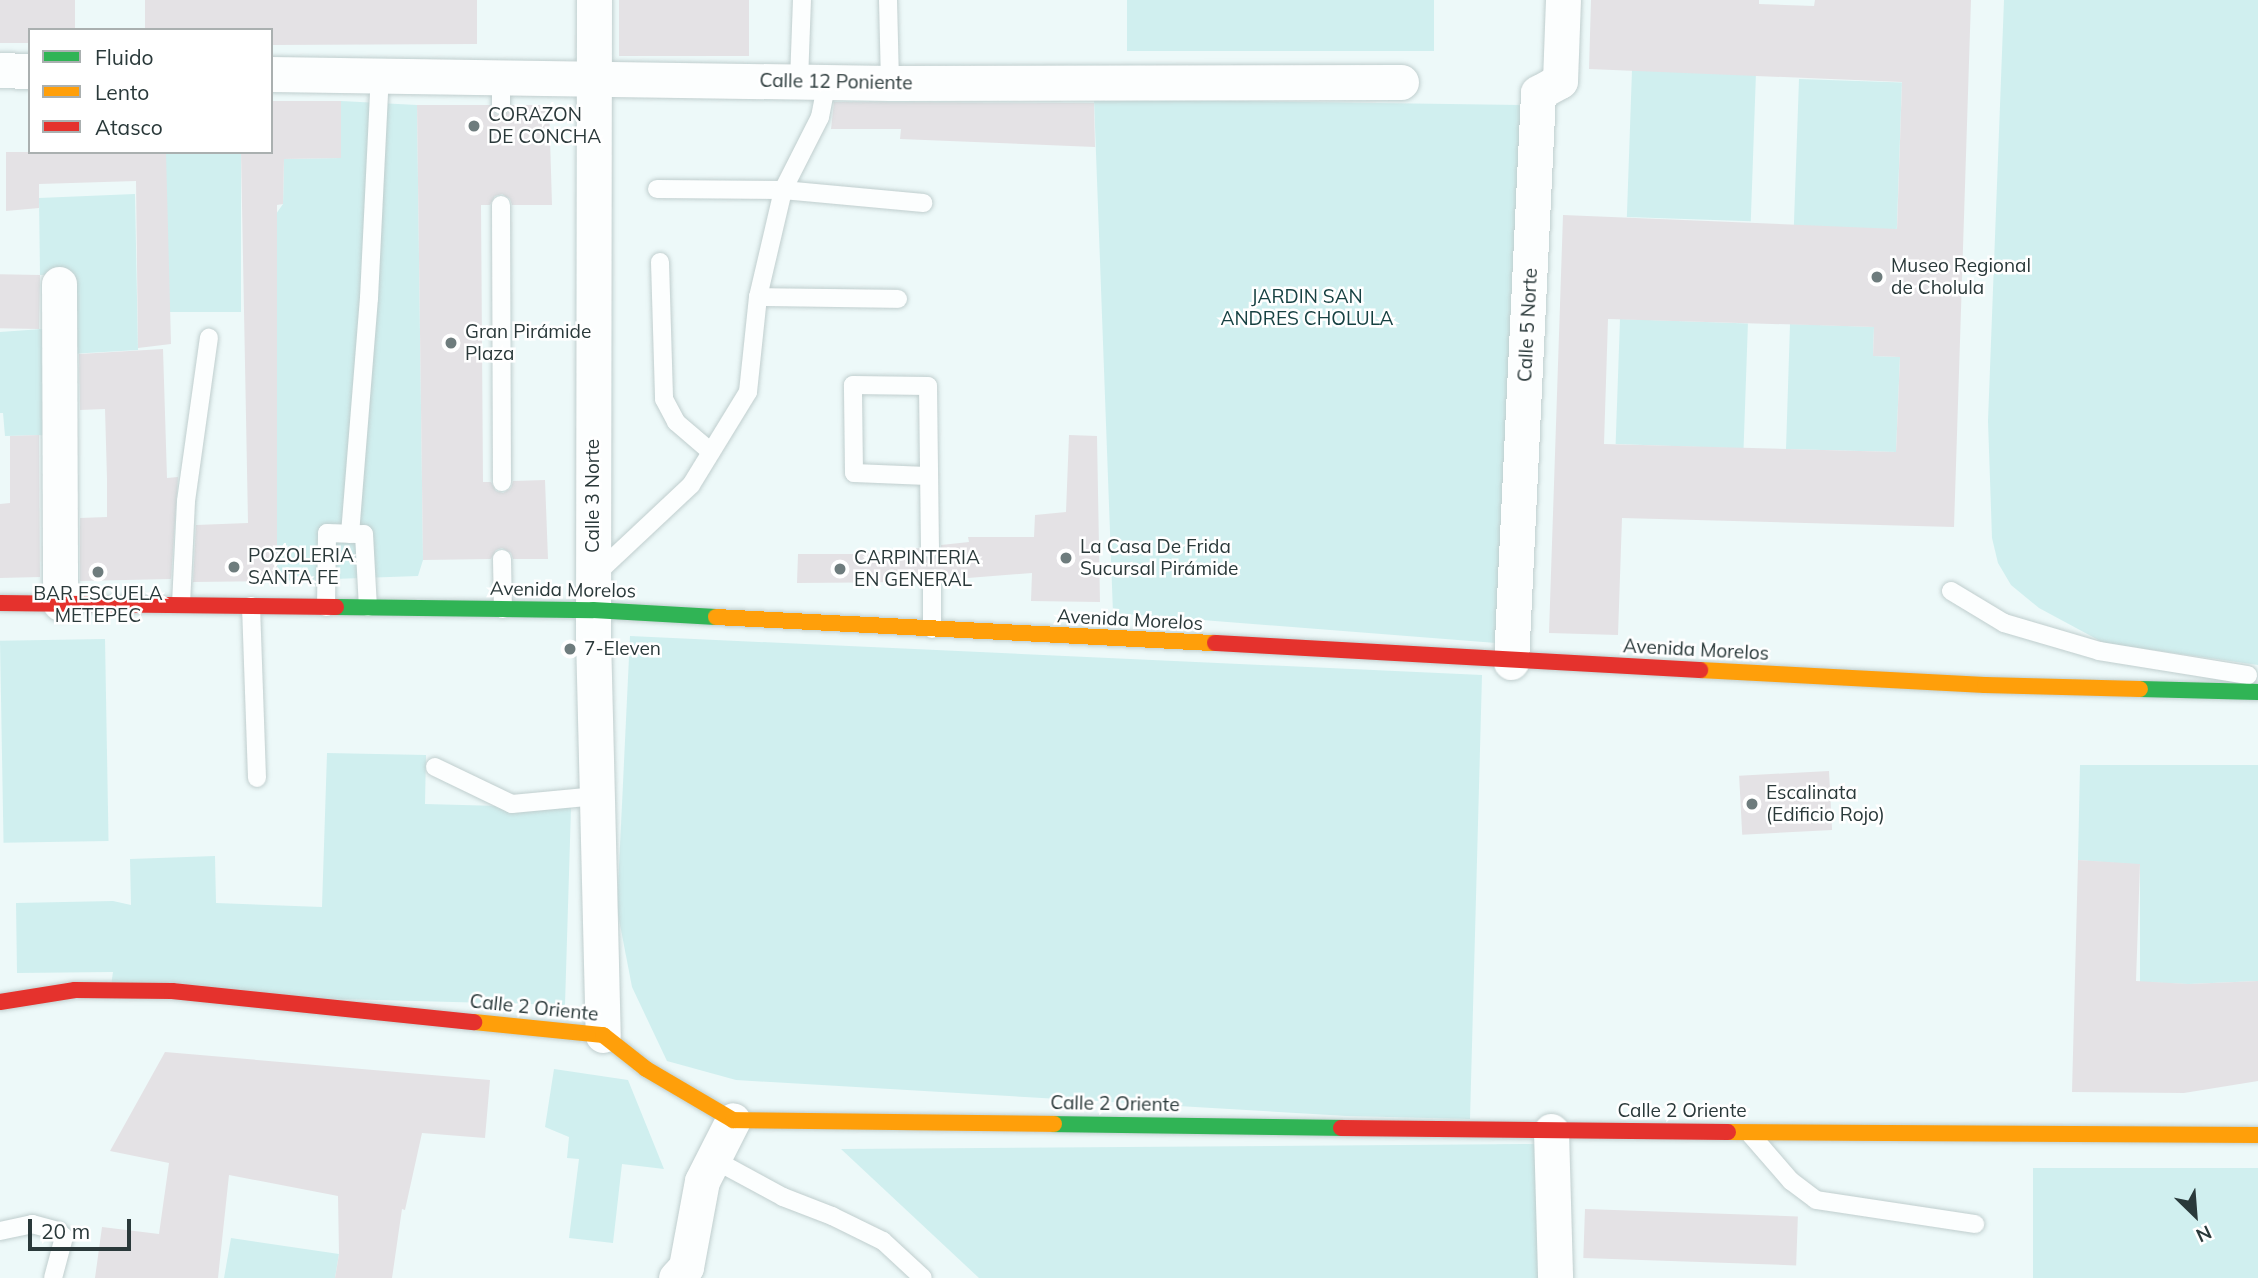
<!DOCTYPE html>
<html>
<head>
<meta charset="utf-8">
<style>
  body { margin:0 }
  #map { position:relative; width:2258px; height:1278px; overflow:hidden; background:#edf9f9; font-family:Mulish,sans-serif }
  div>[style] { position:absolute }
  .green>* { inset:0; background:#d0efef; transform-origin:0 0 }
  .building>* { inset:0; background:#e4e2e5; transform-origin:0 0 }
  .roads { filter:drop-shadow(0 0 2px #c0cece) drop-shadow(0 0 2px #c0cece) }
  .lane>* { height:18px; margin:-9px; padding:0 9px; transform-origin:9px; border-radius:9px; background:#fcfefe }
  .street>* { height:35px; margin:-17.5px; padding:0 17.5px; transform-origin:17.5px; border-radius:17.5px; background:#fcfefe }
  .fast>* { height:16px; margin:-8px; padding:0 8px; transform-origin:8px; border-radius:8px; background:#30b455 }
  .slow>* { height:16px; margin:-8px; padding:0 8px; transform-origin:8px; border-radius:8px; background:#ff9f0a }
  .jam>* { height:16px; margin:-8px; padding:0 8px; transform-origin:8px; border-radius:8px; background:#e5322d }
  .dots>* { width:19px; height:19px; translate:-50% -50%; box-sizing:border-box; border:4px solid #fff; border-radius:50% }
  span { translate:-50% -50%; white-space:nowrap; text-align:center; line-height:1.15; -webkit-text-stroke:5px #fff; paint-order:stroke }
  .street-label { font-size:19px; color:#2a393a }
  .poi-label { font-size:19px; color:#2a393a }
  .left { translate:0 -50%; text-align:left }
  .park-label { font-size:19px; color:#164142 }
  .legend { position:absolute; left:28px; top:28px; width:245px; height:126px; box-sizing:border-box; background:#fff; border:2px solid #aab0b0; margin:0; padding:9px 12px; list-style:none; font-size:21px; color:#2a393a }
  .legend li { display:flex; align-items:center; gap:14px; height:35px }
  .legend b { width:35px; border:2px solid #aab0b0 }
  .north { position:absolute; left:2160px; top:1180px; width:70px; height:70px; -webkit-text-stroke:5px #fff; paint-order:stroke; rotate:155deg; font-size:19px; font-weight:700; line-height:28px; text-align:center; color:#2a393a }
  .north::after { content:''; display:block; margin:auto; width:24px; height:32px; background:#2a393a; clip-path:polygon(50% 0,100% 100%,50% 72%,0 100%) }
  .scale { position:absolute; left:28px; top:1219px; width:103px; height:32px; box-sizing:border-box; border:4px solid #2a393a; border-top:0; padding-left:9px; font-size:21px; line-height:24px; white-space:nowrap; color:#2a393a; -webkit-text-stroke:5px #fff; paint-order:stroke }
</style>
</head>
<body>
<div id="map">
  <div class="green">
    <div style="left:1127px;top:0;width:307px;height:51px"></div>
    <div style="clip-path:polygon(2004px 0,2258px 0,2258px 665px,2104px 643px,2039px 608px,2011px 585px,1998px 563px,1992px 538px,1988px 421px)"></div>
    <div style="left:1632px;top:70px;width:124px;height:147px;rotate:2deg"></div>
    <div style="left:1799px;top:79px;width:103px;height:147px;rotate:2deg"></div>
    <div style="clip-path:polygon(1094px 99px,1521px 105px,1496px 643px,1113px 613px)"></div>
    <div style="clip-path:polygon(341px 101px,417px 105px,423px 560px,418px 576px,277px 581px,276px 214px,283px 204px,284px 159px,341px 158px)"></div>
    <div style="left:166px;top:152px;width:75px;height:160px"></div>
    <div style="clip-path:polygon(135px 194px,138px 350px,70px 354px,67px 274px,40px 275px,39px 198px)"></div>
    <div style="left:1620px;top:319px;width:128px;height:125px;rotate:2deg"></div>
    <div style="clip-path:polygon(1790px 324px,1874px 327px,1873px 356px,1900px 357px,1896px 452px,1786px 449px)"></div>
    <div style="clip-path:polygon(42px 329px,47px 435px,5px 436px,3px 413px,0 413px,0 332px)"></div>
    <div style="clip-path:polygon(630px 636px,1482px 675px,1470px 1119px,1347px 1116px,736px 1080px,667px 1061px,632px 987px,617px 909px)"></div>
    <div style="left:105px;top:639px;width:202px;height:105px;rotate:89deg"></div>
    <div style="clip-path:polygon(327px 753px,426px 755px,425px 804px,571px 808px,565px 1005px,110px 993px,113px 972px,17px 973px,16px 903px,113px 901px,131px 905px,130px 859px,215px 856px,216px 903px,322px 907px)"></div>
    <div style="clip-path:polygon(2080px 765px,2258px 765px,2258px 981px,2189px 984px,2140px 982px,2140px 865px,2078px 860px)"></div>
    <div style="clip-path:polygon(554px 1069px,628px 1080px,664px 1169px,622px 1164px,613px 1243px,569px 1238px,579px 1159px,567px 1158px,569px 1137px,545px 1127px)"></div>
    <div style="clip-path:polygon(1541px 1144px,1541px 1278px,979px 1278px,841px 1149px)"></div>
    <div style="left:2258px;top:1168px;width:110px;height:225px;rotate:90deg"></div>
    <div style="clip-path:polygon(231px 1238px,339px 1254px,335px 1278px,224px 1278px)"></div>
  </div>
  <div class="building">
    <div style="clip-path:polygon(0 0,75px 0,75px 30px,30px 30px,30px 43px,0 43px)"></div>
    <div style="clip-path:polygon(145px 0,477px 0,477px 44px,271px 45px,271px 30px,145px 30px)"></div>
    <div style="left:619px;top:0;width:130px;height:56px"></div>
    <div style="clip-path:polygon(evenodd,1591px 0,1759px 0,1759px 4px,1814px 6px,1815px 0,1971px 0,1954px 527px,1622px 518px,1618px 635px,1549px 633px,1563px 215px,1897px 229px,1902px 82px,1589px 69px,1591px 0,1608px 319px,1874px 327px,1873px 356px,1900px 357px,1896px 452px,1604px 444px,1608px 319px)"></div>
    <div style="clip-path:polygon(271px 101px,341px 101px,341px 158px,284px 159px,283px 204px,277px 205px,277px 581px,193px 582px,196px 525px,248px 523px,241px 152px,271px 152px)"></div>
    <div style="clip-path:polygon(834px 102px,1094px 103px,1095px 147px,900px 139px,901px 129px,831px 129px)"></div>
    <div style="clip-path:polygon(417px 105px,490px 105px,495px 114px,502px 116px,510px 111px,512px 105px,549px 105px,552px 205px,512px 205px,510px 199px,502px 194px,495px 196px,490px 205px,481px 205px,483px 482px,491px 482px,496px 491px,503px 493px,511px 488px,513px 481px,545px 480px,548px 559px,513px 559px,511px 553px,502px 548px,496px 550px,491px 559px,423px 560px)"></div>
    <div style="clip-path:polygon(6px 152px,166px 152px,171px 344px,138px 348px,136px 181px,39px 184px,39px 208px,6px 211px)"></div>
    <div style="left:40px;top:275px;width:54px;height:40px;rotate:91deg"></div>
    <div style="clip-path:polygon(163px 349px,167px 478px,178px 477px,171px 579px,80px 581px,80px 518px,107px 517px,107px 479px,105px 409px,80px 410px,79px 354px)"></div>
    <div style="clip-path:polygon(39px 435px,40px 577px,0 578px,0 504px,10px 503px,10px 436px)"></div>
    <div style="clip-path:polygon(1069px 435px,1097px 436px,1100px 602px,1031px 601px,1032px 573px,943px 580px,938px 572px,931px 570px,923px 575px,921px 582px,797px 583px,798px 554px,857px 554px,919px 548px,924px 558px,931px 559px,940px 554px,941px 545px,969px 542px,968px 537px,1034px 537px,1035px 515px,1066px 512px)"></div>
    <div style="left:1829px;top:771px;width:59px;height:90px;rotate:87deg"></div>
    <div style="clip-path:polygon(2078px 860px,2140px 864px,2136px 981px,2189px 984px,2258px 981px,2258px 1081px,2184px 1093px,2072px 1092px)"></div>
    <div style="clip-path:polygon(165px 1052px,490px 1080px,485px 1138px,422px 1133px,405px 1210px,402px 1209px,392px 1278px,335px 1278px,339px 1254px,338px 1196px,229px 1175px,218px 1278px,95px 1278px,102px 1227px,159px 1234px,169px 1163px,110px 1151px)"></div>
    <div style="left:1585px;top:1209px;width:213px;height:49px;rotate:2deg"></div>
  </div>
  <div class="roads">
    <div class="lane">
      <div style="left:888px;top:0;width:83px;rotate:88.6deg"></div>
      <div style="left:501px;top:78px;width:27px;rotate:90deg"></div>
      <div style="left:799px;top:81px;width:81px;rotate:-87.9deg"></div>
      <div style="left:657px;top:189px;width:126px;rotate:0.5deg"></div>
      <div style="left:783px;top:190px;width:141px;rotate:5.3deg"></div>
      <div style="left:501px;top:205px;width:277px;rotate:89.8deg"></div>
      <div style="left:660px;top:262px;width:137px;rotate:88.3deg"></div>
      <div style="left:664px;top:399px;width:26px;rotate:62deg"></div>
      <div style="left:676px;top:422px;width:46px;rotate:40.6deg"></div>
      <div style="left:758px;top:297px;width:140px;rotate:0.8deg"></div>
      <div style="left:927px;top:476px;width:73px;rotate:-177.6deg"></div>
      <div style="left:854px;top:473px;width:88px;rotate:-90.7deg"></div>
      <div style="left:853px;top:385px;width:75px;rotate:0.8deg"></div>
      <div style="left:928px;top:386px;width:162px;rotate:89.3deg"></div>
      <div style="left:350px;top:534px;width:237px;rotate:-85.4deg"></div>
      <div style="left:369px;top:298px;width:222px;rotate:-87.2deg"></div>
      <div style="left:502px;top:559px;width:50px;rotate:88.9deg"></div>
      <div style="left:593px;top:577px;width:134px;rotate:-43.2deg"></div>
      <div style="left:691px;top:485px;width:109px;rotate:-58.5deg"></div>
      <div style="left:748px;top:392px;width:96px;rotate:-84deg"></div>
      <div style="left:758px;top:297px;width:110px;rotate:-76.8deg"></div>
      <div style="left:783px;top:190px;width:82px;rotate:-63.1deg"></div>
      <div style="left:820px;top:117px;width:38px;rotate:-79deg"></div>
      <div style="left:932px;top:581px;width:48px;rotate:90deg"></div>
      <div style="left:1951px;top:591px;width:62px;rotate:31.1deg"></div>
      <div style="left:2004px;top:623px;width:99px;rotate:16.4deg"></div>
      <div style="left:2099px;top:651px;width:151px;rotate:9.2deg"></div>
      <div style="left:181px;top:604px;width:103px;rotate:-87.2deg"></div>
      <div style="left:186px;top:501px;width:165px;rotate:-82deg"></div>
      <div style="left:251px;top:606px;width:172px;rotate:88deg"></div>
      <div style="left:326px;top:607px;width:74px;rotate:-89.2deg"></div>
      <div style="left:327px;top:533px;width:37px;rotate:2deg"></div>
      <div style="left:364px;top:534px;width:73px;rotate:86.9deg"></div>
      <div style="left:435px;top:767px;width:85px;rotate:25.7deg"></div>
      <div style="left:512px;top:804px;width:85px;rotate:-5.4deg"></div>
      <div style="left:1751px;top:1135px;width:61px;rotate:49deg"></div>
      <div style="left:1791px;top:1181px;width:31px;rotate:37deg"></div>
      <div style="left:1816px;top:1200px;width:161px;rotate:8.6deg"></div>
      <div style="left:713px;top:1159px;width:80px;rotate:28.5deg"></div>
      <div style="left:783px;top:1197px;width:53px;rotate:21.2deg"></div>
      <div style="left:832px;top:1216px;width:57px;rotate:26.1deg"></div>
      <div style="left:883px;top:1241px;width:54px;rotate:42.8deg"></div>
      <div style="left:0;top:1231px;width:33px;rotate:-12deg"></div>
      <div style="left:32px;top:1224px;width:27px;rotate:15deg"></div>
      <div style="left:58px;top:1231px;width:8px;rotate:45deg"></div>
      <div style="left:64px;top:1237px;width:42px;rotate:105deg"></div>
    </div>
    <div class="street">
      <div style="left:594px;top:0;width:636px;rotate:90.09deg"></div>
      <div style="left:593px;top:636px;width:399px;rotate:88.6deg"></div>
      <div style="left:0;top:70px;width:30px;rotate:2deg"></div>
      <div style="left:271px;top:74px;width:619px;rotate:0.83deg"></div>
      <div style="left:890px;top:83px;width:511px;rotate:-0.11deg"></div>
      <div style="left:59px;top:284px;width:319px;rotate:89.8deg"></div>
      <div style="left:1511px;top:662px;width:570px;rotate:-87.28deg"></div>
      <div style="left:1538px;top:93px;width:25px;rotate:-29deg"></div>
      <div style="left:1560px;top:81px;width:81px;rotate:-87.9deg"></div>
      <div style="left:1551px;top:1131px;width:147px;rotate:88.4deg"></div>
      <div style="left:676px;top:1278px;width:15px;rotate:-48deg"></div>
      <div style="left:686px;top:1267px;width:87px;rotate:-79.5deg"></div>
      <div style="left:702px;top:1181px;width:68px;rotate:-63.1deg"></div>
    </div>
    <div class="fast">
      <div style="left:336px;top:607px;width:257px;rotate:0.7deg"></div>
      <div style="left:593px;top:610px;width:123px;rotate:3.3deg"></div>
      <div style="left:2140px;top:689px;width:118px;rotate:1.5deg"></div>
      <div style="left:1054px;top:1124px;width:287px;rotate:0.8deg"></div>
    </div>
    <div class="slow">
      <div style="left:716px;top:617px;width:500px;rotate:3deg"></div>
      <div style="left:1700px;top:670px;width:285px;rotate:3deg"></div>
      <div style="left:1985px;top:685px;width:155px;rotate:1.5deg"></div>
      <div style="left:474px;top:1022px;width:130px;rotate:5.8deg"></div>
      <div style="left:603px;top:1035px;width:55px;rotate:38.3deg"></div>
      <div style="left:646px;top:1069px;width:101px;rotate:30.4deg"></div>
      <div style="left:733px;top:1120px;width:321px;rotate:0.7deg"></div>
      <div style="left:1728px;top:1132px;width:530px;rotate:0.32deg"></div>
    </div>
    <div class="jam">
      <div style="left:0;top:603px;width:336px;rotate:0.7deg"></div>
      <div style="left:1215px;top:643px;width:486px;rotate:3.2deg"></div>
      <div style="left:0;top:1002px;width:76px;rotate:-9.1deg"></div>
      <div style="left:75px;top:990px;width:97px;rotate:0.6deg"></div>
      <div style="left:172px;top:991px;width:304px;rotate:5.9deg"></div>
      <div style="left:1341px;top:1128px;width:387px;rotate:0.6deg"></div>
    </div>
  </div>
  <div class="dots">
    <div style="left:474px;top:126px;background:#6e7c7d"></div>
    <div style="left:1877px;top:277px;background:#6e7c7d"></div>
    <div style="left:451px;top:343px;background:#6e7c7d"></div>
    <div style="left:1066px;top:558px;background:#6e7c7d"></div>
    <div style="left:234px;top:567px;background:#6e7c7d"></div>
    <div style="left:840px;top:569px;background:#6e7c7d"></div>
    <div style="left:98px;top:572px;background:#6e7c7d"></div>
    <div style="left:570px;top:649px;background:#6e7c7d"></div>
    <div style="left:1752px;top:804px;background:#6e7c7d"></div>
  </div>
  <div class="street-label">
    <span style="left:836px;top:82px;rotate:1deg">Calle 12 Poniente</span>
    <span style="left:1528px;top:325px;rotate:-87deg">Calle 5 Norte</span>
    <span style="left:593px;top:496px;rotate:-90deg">Calle 3 Norte</span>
    <span style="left:563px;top:590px;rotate:1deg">Avenida Morelos</span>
    <span style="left:1130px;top:620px;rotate:3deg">Avenida Morelos</span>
    <span style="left:1696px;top:650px;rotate:3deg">Avenida Morelos</span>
    <span style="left:534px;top:1008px;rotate:6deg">Calle 2 Oriente</span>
    <span style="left:1115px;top:1104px;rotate:1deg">Calle 2 Oriente</span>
    <span style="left:1682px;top:1111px">Calle 2 Oriente</span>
  </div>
  <div class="poi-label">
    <span class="left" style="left:488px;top:126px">CORAZON<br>DE CONCHA</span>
    <span class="left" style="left:1891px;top:277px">Museo Regional<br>de Cholula</span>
    <span class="left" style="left:465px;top:343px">Gran Pirámide<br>Plaza</span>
    <span class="left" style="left:1080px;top:558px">La Casa De Frida<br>Sucursal Pirámide</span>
    <span class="left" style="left:248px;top:567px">POZOLERIA<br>SANTA FE</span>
    <span class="left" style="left:854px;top:569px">CARPINTERIA<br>EN GENERAL</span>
    <span style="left:98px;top:605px">BAR ESCUELA<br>METEPEC</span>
    <span class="left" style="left:584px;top:649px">7-Eleven</span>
    <span class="left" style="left:1766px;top:804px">Escalinata<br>(Edificio Rojo)</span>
  </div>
  <div class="park-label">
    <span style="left:1307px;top:308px">JARDIN SAN<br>ANDRES CHOLULA</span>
  </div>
  <ul class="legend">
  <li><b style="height:9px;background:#30b455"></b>Fluido</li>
  <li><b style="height:9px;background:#ff9f0a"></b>Lento</li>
  <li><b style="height:9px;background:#e5322d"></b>Atasco</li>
  </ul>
  <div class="north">N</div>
  <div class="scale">20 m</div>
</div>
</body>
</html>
